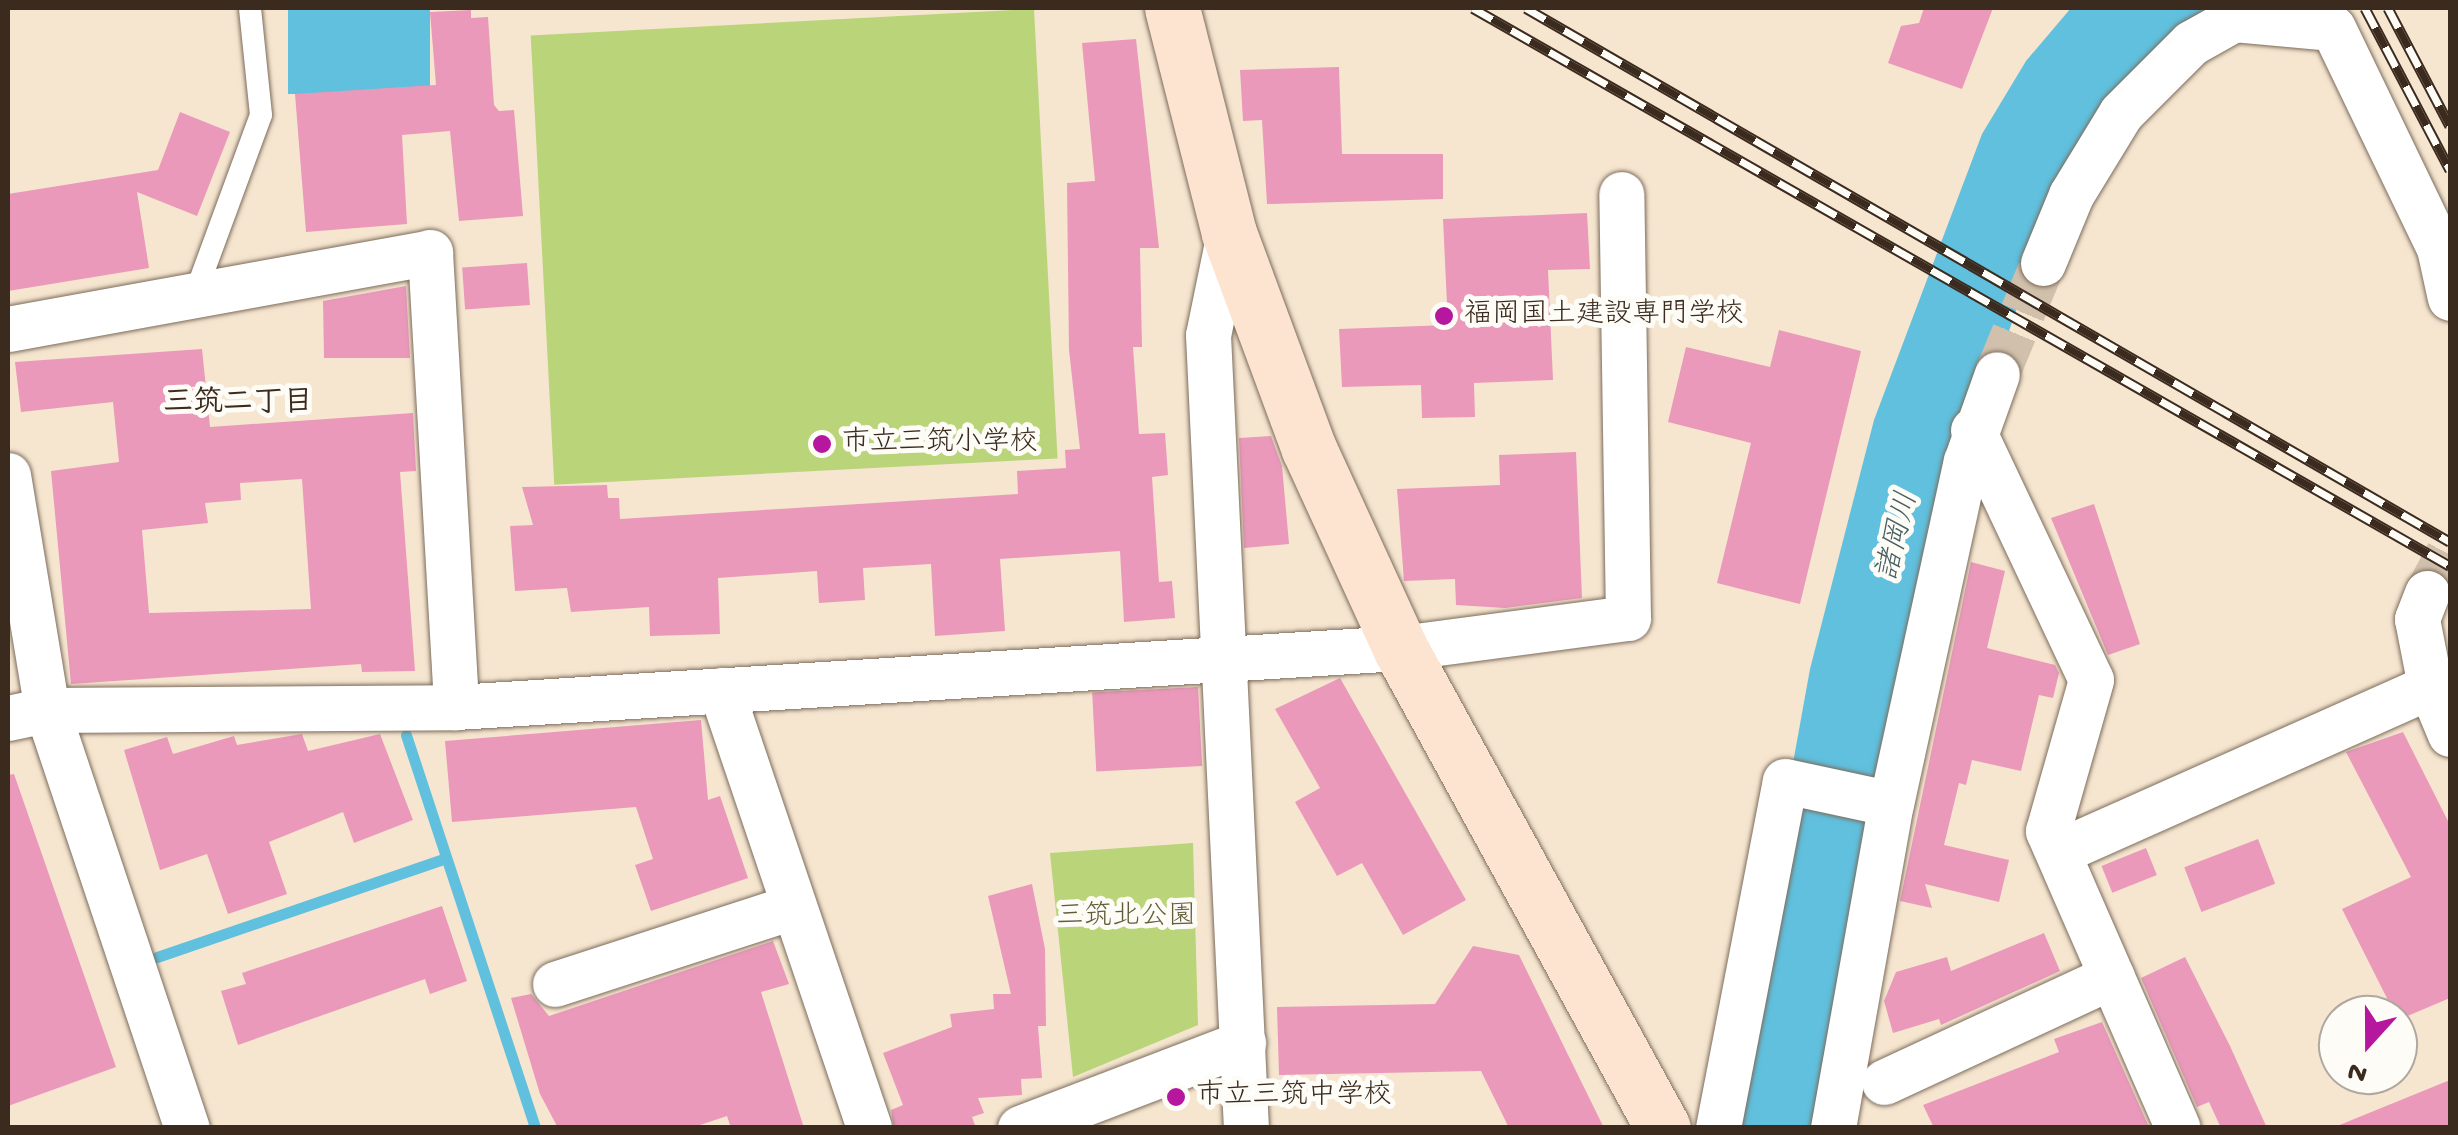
<!DOCTYPE html>
<html>
<head>
<meta charset="utf-8">
<style>
  body { margin:0 }
  #map { position:relative; width:2458px; height:1135px; overflow:hidden; background:#f6e6d0; font-family:"Gochi Hand","Klee One",sans-serif }
  div>[style] { position:absolute }
  .green>* { inset:0; background:#bad479; transform-origin:0 0 }
  .water>* { inset:0; background:#60c0de; transform-origin:0 0 }
  .stream>* { height:11px; margin:-5.5px; padding:0 5.5px; transform-origin:5.5px; border-radius:5.5px; background:#60c0de }
  .building>* { inset:0; background:#ea99ba; transform-origin:0 0 }
  .street-tunnel>* { height:45px; margin-top:-22.5px; transform-origin:0; background:repeating-linear-gradient(90deg,#d1c0ac 0 45px,transparent 0 67px) }
  .roads { filter:drop-shadow(0 0 2px #7c6c5c) drop-shadow(0 0 2px #7c6c5c) }
  .lane>* { height:22px; margin:-11px; padding:0 11px; transform-origin:11px; border-radius:11px; background:#fff }
  .street>* { height:45px; margin:-22.5px; padding:0 22.5px; transform-origin:22.5px; border-radius:22.5px; background:#fff }
  .secondary>* { height:55px; margin:-27.5px; padding:0 27.5px; transform-origin:27.5px; border-radius:27.5px; background:#fde4d1 }
  .rail>* { height:11px; margin-top:-5.5px; transform-origin:0; background:repeating-linear-gradient(90deg,#fdfcf7 0 22px,#3b2a1e 0 44px); box-sizing:border-box; border-block:2px solid #3b2a1e }
  .dots>* { width:28px; height:28px; translate:-50% -50%; box-sizing:border-box; border:5px solid #fdfcf7; border-radius:50% }
  span { translate:-50% -50%; white-space:nowrap; text-align:center; line-height:1.15; -webkit-text-stroke:10px #fdfcf7; paint-order:stroke }
  .poi-label { font-size:28px; color:#3b2a1e }
  .left { translate:0 -50%; text-align:left }
  .park-label { font-size:28px; color:#615d39 }
  .neighbourhood-label { font-size:30px; color:#3b2a1e; font-weight:700 }
  .water-label { font-size:30px; color:#485e61; font-style:italic }
  .frame { position:absolute; inset:0; border:10px solid #3b2a1e; pointer-events:none }
  .north { position:absolute; left:2318px; top:995px; width:100px; height:100px; box-sizing:border-box; background:#fdfcf7; border:2px solid #afa8a0; border-radius:50%; rotate:201deg; font-size:28px; font-weight:700; line-height:40px; text-align:center; color:#3b2a1e }
  .north::after { content:''; display:block; margin:auto; width:35px; height:45px; background:#b5179e; clip-path:polygon(50% 0,100% 100%,50% 72%,0 100%) }
</style>
</head>
<body>
<div id="map">
  <div class="green">
    <div style="left:1034px;top:9px;width:450px;height:504px;rotate:87deg"></div>
    <div style="clip-path:polygon(1193px 843px,1198px 1025px,1073px 1077px,1050px 853px)"></div>
  </div>
  <div class="water">
    <div style="left:288px;top:8px;width:142px;height:86px"></div>
    <div style="clip-path:polygon(2071px 8px,2223px 8px,2064px 172px,1952px 496px,1824px 1127px,1727px 1128px,1810px 669px,1874px 420px,1982px 134px,2026px 61px)"></div>
  </div>
  <div class="stream">
    <div style="left:406px;top:735px;width:414px;rotate:71.8deg"></div>
    <div style="left:157px;top:957px;width:305px;rotate:-18.9deg"></div>
  </div>
  <div class="building">
    <div style="clip-path:polygon(1924px 8px,1993px 8px,1962px 89px,1888px 63px,1901px 26px,1919px 23px)"></div>
    <div style="clip-path:polygon(471px 10px,471px 18px,488px 17px,494px 105px,499px 111px,514px 110px,523px 216px,459px 221px,450px 131px,402px 135px,407px 224px,306px 232px,295px 94px,436px 85px,430px 12px)"></div>
    <div style="clip-path:polygon(1136px 39px,1159px 248px,1140px 248px,1142px 347px,1133px 347px,1139px 434px,1165px 433px,1168px 475px,1152px 477px,1159px 582px,1172px 581px,1175px 618px,1124px 622px,1120px 551px,1000px 559px,1005px 631px,935px 636px,931px 564px,863px 568px,865px 600px,819px 603px,817px 571px,718px 578px,720px 634px,650px 636px,649px 607px,571px 612px,567px 588px,515px 591px,510px 526px,533px 525px,522px 487px,607px 485px,608px 498px,619px 498px,620px 519px,1018px 494px,1017px 471px,1066px 468px,1065px 450px,1080px 449px,1069px 350px,1067px 183px,1095px 181px,1082px 43px)"></div>
    <div style="clip-path:polygon(1339px 67px,1342px 154px,1443px 154px,1443px 199px,1267px 204px,1262px 120px,1243px 121px,1240px 70px)"></div>
    <div style="clip-path:polygon(180px 112px,230px 132px,197px 216px,137px 192px,149px 268px,8px 291px,8px 194px,158px 170px)"></div>
    <div style="clip-path:polygon(1587px 213px,1590px 269px,1548px 270px,1553px 380px,1474px 383px,1475px 417px,1422px 418px,1421px 385px,1342px 387px,1339px 329px,1448px 325px,1443px 219px)"></div>
    <div style="left:527px;top:263px;width:42px;height:65px;rotate:86deg"></div>
    <div style="clip-path:polygon(406px 286px,410px 358px,324px 358px,323px 301px)"></div>
    <div style="clip-path:polygon(1779px 330px,1861px 351px,1800px 604px,1717px 583px,1751px 443px,1668px 422px,1686px 347px,1770px 367px)"></div>
    <div style="clip-path:polygon(evenodd,202px 349px,210px 427px,413px 413px,416px 471px,400px 472px,415px 671px,362px 672px,361px 664px,71px 684px,51px 471px,119px 462px,113px 402px,21px 412px,15px 362px,202px 349px,302px 479px,311px 609px,149px 613px,142px 530px,208px 523px,205px 503px,241px 500px,240px 483px,302px 479px)"></div>
    <div style="clip-path:polygon(1271px 436px,1282px 466px,1289px 544px,1244px 548px,1239px 438px)"></div>
    <div style="clip-path:polygon(1576px 452px,1582px 598px,1505px 608px,1456px 605px,1455px 579px,1404px 581px,1397px 489px,1500px 485px,1499px 455px)"></div>
    <div style="clip-path:polygon(2094px 504px,2140px 644px,2108px 655px,2051px 518px)"></div>
    <div style="clip-path:polygon(1971px 562px,2005px 571px,1987px 648px,2055px 665px,2059px 673px,2053px 698px,2039px 695px,2021px 771px,1972px 760px,1966px 785px,1959px 783px,1944px 845px,2009px 860px,1999px 902px,1925px 884px,1932px 908px,1900px 901px)"></div>
    <div style="clip-path:polygon(1340px 678px,1466px 900px,1403px 935px,1362px 863px,1337px 876px,1295px 802px,1320px 788px,1275px 709px)"></div>
    <div style="left:1198px;top:687px;width:79px;height:106px;rotate:87deg"></div>
    <div style="clip-path:polygon(701px 720px,708px 800px,720px 796px,748px 878px,651px 911px,635px 865px,653px 859px,636px 807px,452px 822px,445px 741px)"></div>
    <div style="clip-path:polygon(2403px 732px,2450px 825px,2450px 998px,2398px 1020px,2342px 909px,2411px 877px,2346px 752px)"></div>
    <div style="clip-path:polygon(302px 734px,308px 751px,380px 734px,413px 820px,354px 843px,343px 812px,269px 842px,287px 894px,228px 914px,207px 854px,160px 870px,124px 750px,167px 737px,173px 754px,234px 736px,237px 745px)"></div>
    <div style="clip-path:polygon(14px 774px,116px 1067px,8px 1106px,8px 775px)"></div>
    <div style="left:2258px;top:839px;width:48px;height:79px;rotate:69deg"></div>
    <div style="left:2146px;top:848px;width:29px;height:48px;rotate:68deg"></div>
    <div style="clip-path:polygon(1032px 884px,1045px 949px,1046px 1026px,1038px 1026px,1042px 1078px,1021px 1079px,1022px 1095px,978px 1098px,984px 1113px,972px 1117px,976px 1128px,894px 1128px,891px 1110px,903px 1105px,883px 1053px,952px 1027px,950px 1014px,994px 1009px,993px 994px,1011px 994px,988px 896px)"></div>
    <div style="clip-path:polygon(442px 906px,467px 981px,430px 994px,425px 979px,238px 1045px,221px 991px,246px 984px,242px 973px)"></div>
    <div style="clip-path:polygon(2044px 933px,2060px 971px,1941px 1025px,1939px 1019px,1893px 1033px,1884px 1001px,1896px 972px,1947px 957px,1951px 971px)"></div>
    <div style="clip-path:polygon(773px 941px,789px 984px,761px 992px,804px 1128px,731px 1128px,727px 1116px,691px 1128px,558px 1128px,540px 1094px,511px 998px,531px 994px,549px 1016px)"></div>
    <div style="clip-path:polygon(1473px 946px,1519px 955px,1604px 1128px,1509px 1128px,1481px 1071px,1279px 1075px,1277px 1007px,1435px 1004px)"></div>
    <div style="clip-path:polygon(2185px 957px,2230px 1046px,2267px 1128px,2221px 1128px,2209px 1102px,2197px 1107px,2141px 978px)"></div>
    <div style="clip-path:polygon(2102px 1022px,2149px 1127px,1934px 1128px,1923px 1105px,2059px 1052px,2054px 1039px)"></div>
    <div style="clip-path:polygon(2450px 1080px,2450px 1128px,2337px 1128px,2337px 1126px)"></div>
  </div>
  <div class="street-tunnel">
    <div style="left:1997px;top:374px;width:120px;rotate:-67.5deg"></div>
    <div style="left:2427px;top:593px;width:49px;rotate:-61.9deg"></div>
  </div>
  <div class="roads">
    <div class="lane">
      <div style="left:194px;top:297px;width:194px;rotate:-69.8deg"></div>
      <div style="left:261px;top:115px;width:108px;rotate:-95.9deg"></div>
    </div>
    <div class="street">
      <div style="left:1229px;top:233px;width:104px;rotate:101.6deg"></div>
      <div style="left:1208px;top:335px;width:794px;rotate:87.26deg"></div>
      <div style="left:2043px;top:263px;width:74px;rotate:-67.6deg"></div>
      <div style="left:2071px;top:195px;width:96px;rotate:-58.6deg"></div>
      <div style="left:2121px;top:113px;width:99px;rotate:-45deg"></div>
      <div style="left:2191px;top:43px;width:49px;rotate:-29.2deg"></div>
      <div style="left:2234px;top:19px;width:99px;rotate:5.2deg"></div>
      <div style="left:2333px;top:28px;width:244px;rotate:64.3deg"></div>
      <div style="left:2439px;top:248px;width:51px;rotate:77.6deg"></div>
      <div style="left:8px;top:329px;width:429px;rotate:-10.3deg"></div>
      <div style="left:430px;top:252px;width:456px;rotate:86.7deg"></div>
      <div style="left:1973px;top:430px;width:276px;rotate:64.7deg"></div>
      <div style="left:2091px;top:680px;width:157px;rotate:105.9deg"></div>
      <div style="left:2048px;top:831px;width:324px;rotate:66.4deg"></div>
      <div style="left:8px;top:475px;width:238px;rotate:80.6deg"></div>
      <div style="left:47px;top:710px;width:441px;rotate:71.5deg"></div>
      <div style="left:2427px;top:593px;width:28px;rotate:111deg"></div>
      <div style="left:2417px;top:619px;width:68px;rotate:79deg"></div>
      <div style="left:2430px;top:686px;width:52px;rotate:67.4deg"></div>
      <div style="left:721px;top:690px;width:462px;rotate:71.3deg"></div>
      <div style="left:8px;top:718px;width:40px;rotate:-12deg"></div>
      <div style="left:47px;top:710px;width:409px;rotate:-0.4deg"></div>
      <div style="left:456px;top:707px;width:946px;rotate:-3.58deg"></div>
      <div style="left:1400px;top:648px;width:230px;rotate:-7.5deg"></div>
      <div style="left:1628px;top:618px;width:424px;rotate:-90.9deg"></div>
      <div style="left:2058px;top:852px;width:407px;rotate:-24deg"></div>
      <div style="left:555px;top:984px;width:249px;rotate:-18deg"></div>
      <div style="left:1884px;top:1082px;width:251px;rotate:-24.9deg"></div>
      <div style="left:1020px;top:1128px;width:239px;rotate:-20.9deg"></div>
      <div style="left:1718px;top:1128px;width:353px;rotate:-79.1deg"></div>
      <div style="left:1785px;top:781px;width:105px;rotate:12.1deg"></div>
      <div style="left:1833px;top:1128px;width:329px;rotate:-79.9deg"></div>
      <div style="left:1891px;top:804px;width:351px;rotate:-77.7deg"></div>
      <div style="left:1966px;top:461px;width:92px;rotate:-70.4deg"></div>
    </div>
    <div class="secondary">
      <div style="left:1172px;top:8px;width:232px;rotate:75.8deg"></div>
      <div style="left:1229px;top:233px;width:230px;rotate:69.7deg"></div>
      <div style="left:1309px;top:449px;width:219px;rotate:65.4deg"></div>
      <div style="left:1400px;top:648px;width:547px;rotate:61.28deg"></div>
    </div>
  </div>
  <div class="rail">
    <div style="left:1473px;top:8px;width:1125px;rotate:29.73deg"></div>
    <div style="left:1526px;top:8px;width:1067px;rotate:30.02deg"></div>
    <div style="left:2365px;top:8px;width:183px;rotate:62.3deg"></div>
    <div style="left:2388px;top:8px;width:133px;rotate:62.3deg"></div>
  </div>
  <div class="dots">
    <div style="left:1444px;top:316px;background:#b5179e"></div>
    <div style="left:822px;top:444px;background:#b5179e"></div>
    <div style="left:1176px;top:1097px;background:#b5179e"></div>
  </div>
  <div class="poi-label">
    <span class="left" style="left:1464px;top:316px">福岡国土建設専門学校</span>
    <span class="left" style="left:842px;top:444px">市立三筑小学校</span>
    <span class="left" style="left:1196px;top:1097px">市立三筑中学校</span>
  </div>
  <div class="park-label">
    <span style="left:1126px;top:918px">三筑北公園</span>
  </div>
  <div class="neighbourhood-label">
    <span style="left:238px;top:405px">三筑二丁目</span>
  </div>
  <div class="water-label">
    <span style="left:1900px;top:537px;rotate:-76deg">諸岡川</span>
  </div>
  <div class="frame"></div>
  <div class="north">N</div>
</div>
</body>
</html>
